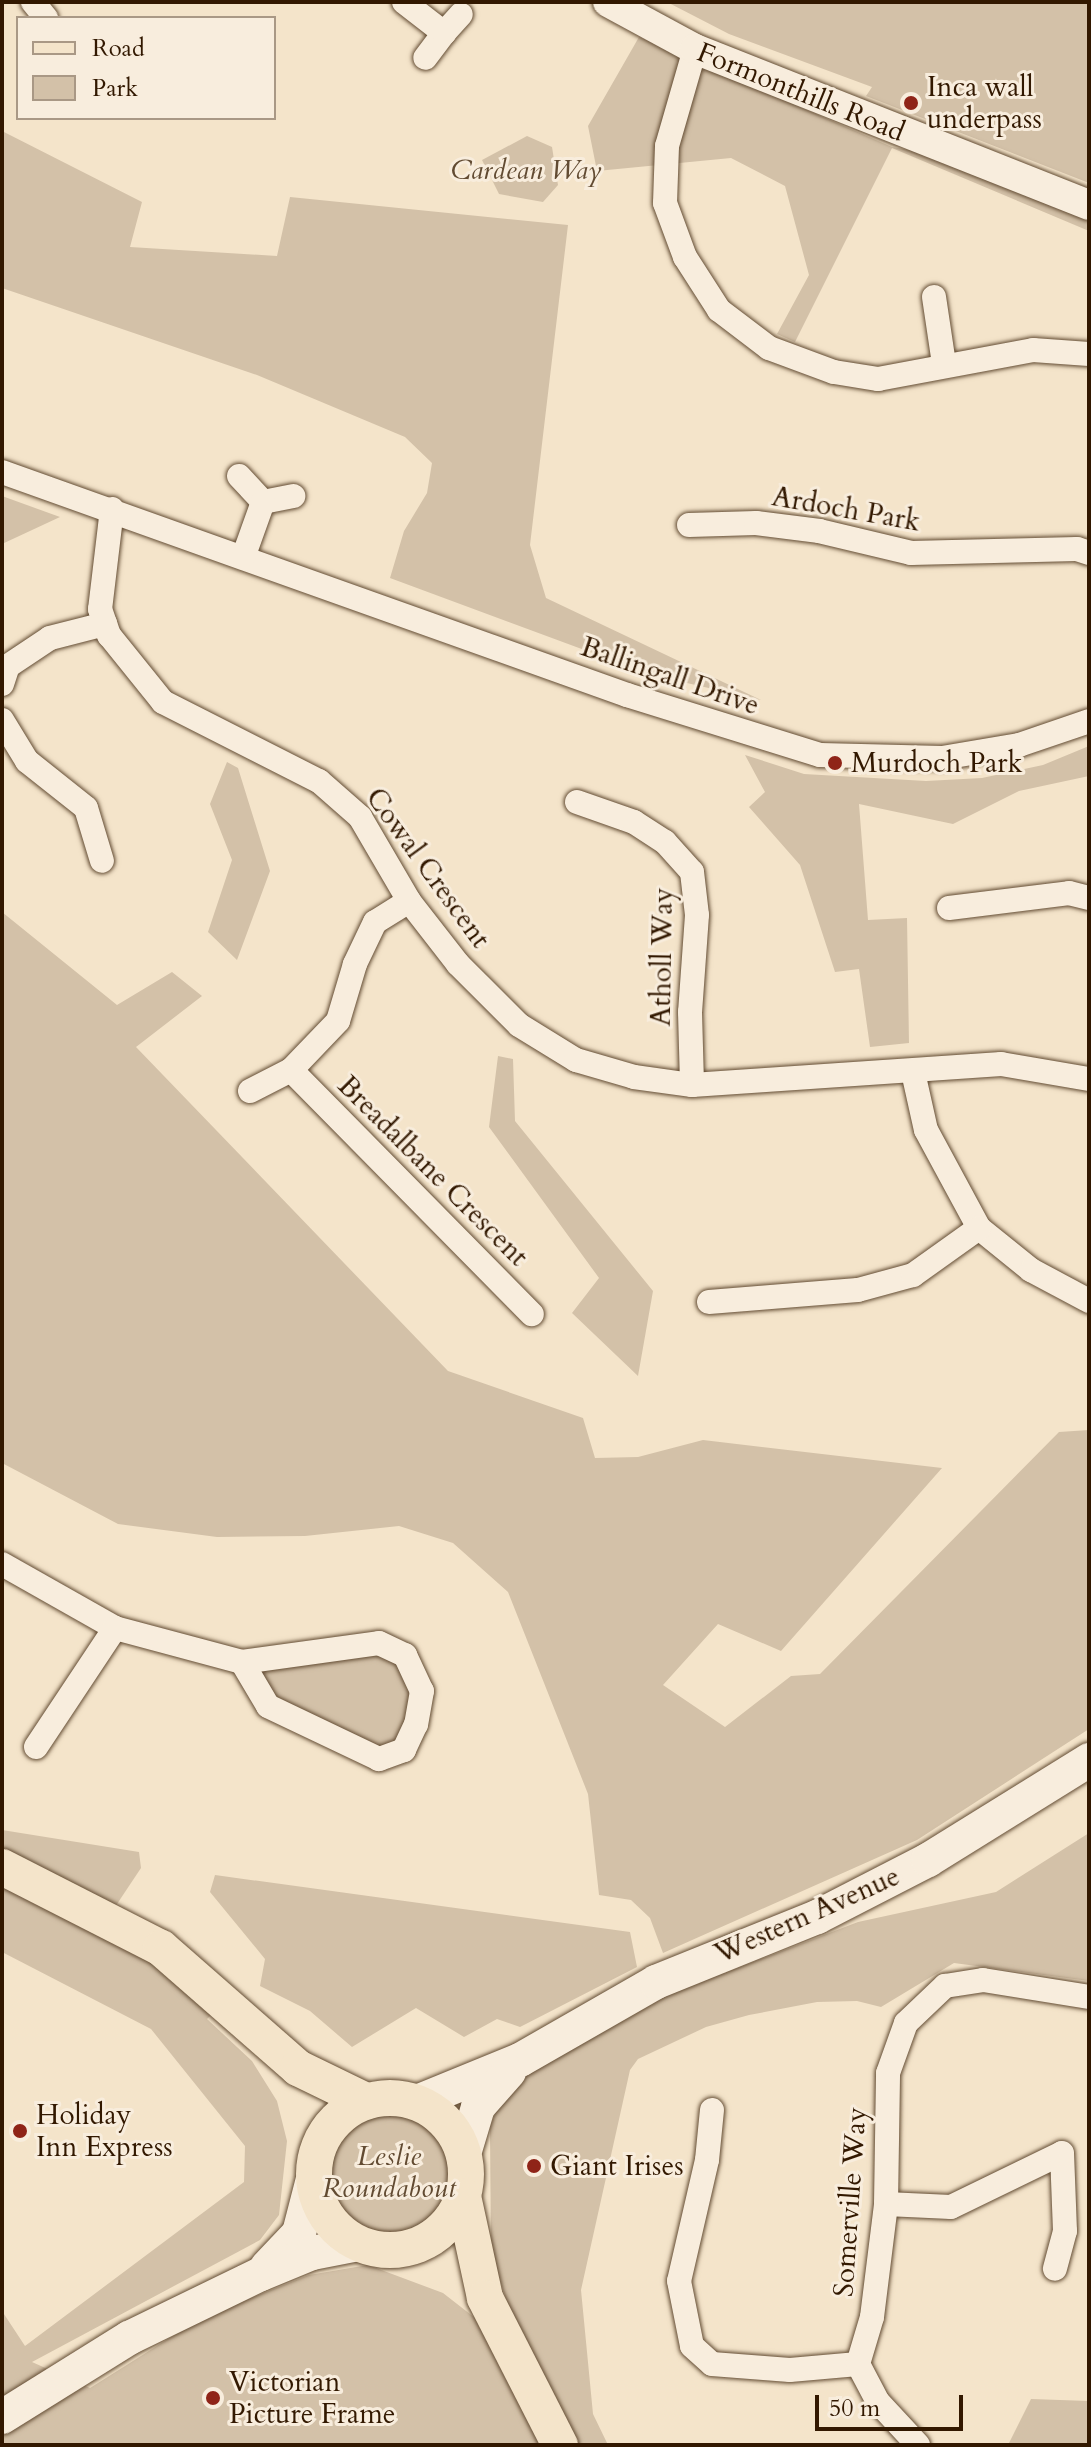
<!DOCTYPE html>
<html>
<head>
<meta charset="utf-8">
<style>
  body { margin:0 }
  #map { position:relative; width:1091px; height:2447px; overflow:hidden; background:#f4e4ca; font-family:Cardo,serif }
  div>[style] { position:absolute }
  .green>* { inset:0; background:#d3c1a8 }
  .round { border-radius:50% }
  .roads { filter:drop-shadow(0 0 2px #624b32) drop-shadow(0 0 2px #624b32) }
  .minor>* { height:24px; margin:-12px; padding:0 12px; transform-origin:12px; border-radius:12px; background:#f8eddd }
  .tertiary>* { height:30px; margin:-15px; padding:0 15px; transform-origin:15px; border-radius:15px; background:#f8eddd }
  .secondary>* { height:34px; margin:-17px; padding:0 17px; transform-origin:17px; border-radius:17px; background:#f8eddd }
  .primary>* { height:36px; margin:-18px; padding:0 18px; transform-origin:18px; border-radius:18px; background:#f4e4ca }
  .primary>.ring { margin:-18px; padding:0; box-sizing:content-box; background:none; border:36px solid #f4e4ca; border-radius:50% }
  .dots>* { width:22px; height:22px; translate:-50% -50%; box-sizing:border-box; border:4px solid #f8eddd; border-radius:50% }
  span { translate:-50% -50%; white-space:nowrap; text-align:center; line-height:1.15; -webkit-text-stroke:6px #f8eddd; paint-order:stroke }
  .poi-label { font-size:28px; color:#321800 }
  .left { translate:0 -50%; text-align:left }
  .street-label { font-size:28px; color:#321800 }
  .park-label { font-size:28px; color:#624b32; font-style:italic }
  .frame { position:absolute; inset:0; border:4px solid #321800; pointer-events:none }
  .legend { position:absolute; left:16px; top:16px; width:260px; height:104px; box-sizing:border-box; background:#f8eddd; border:2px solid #a99885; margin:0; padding:10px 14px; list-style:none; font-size:24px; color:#321800 }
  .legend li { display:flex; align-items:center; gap:16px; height:40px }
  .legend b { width:40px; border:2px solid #a99885 }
  .scale { position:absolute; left:815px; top:2395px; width:148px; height:36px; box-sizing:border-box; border:4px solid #321800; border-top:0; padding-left:10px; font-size:24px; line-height:28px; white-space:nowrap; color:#321800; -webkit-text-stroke:6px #f8eddd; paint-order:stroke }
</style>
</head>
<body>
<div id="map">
  <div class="green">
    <div style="clip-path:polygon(667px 2px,1089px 2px,1089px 183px,866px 96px,872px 87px,729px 34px)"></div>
    <div style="clip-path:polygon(639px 37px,892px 147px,944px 156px,1089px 215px,1089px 231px,892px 148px,795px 342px,777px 334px,809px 275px,785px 186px,731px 158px,597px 171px,588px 126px)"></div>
    <div style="clip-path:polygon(2px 131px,142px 202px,130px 247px,277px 256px,290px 197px,568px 225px,530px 545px,546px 598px,761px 700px,652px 675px,390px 578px,404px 531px,427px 493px,432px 463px,405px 437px,257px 375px,2px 288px)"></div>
    <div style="clip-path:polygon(527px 136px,552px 147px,558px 185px,543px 202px,499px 194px,482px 160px)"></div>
    <div style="clip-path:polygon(2px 496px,60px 517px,2px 544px)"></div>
    <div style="clip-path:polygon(1089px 746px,1089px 776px,1019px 791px,953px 824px,859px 804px,868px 920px,907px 918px,909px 1043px,870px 1047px,859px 969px,835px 972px,800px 865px,749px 807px,765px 792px,745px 755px,804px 774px,926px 781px,982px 778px,1043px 765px)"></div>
    <div style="clip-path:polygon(227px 762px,238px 768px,270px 871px,237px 960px,208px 932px,232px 860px,210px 804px)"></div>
    <div style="clip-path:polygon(2px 912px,117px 1005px,172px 972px,202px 996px,136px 1047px,448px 1371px,583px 1418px,595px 1458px,638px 1457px,703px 1440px,942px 1468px,781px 1651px,718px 1624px,663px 1685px,725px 1727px,791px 1676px,820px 1674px,1059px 1432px,1089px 1430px,1089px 1729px,917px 1840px,663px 1953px,650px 1918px,631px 1900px,599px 1895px,588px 1794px,508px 1592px,453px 1543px,399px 1526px,305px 1536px,217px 1537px,118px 1524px,2px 1463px)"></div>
    <div style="clip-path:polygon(498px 1056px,513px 1059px,515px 1121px,653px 1291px,638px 1376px,572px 1313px,599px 1278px,489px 1127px)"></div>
    <div style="clip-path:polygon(289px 1653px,405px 1655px,416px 1724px,379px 1759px,268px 1706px,242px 1662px)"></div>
    <div style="clip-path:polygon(2px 1830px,139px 1852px,141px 1868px,113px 1910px,2px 1857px)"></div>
    <div style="clip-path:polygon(1089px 1833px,1089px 1981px,954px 1963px,881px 2007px,857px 2001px,817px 2002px,749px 2015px,706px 2027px,638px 2059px,630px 2070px,581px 2290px,593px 2414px,608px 2445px,578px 2445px,509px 2308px,491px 2253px,490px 2127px,498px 2106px,520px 2078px,651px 2001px,858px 1922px,996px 1892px)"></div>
    <div style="clip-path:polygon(215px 1875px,630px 1932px,637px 1967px,520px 2027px,497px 2019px,464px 2037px,416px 2008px,352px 2047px,310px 2011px,260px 1986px,265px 1959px,210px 1892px)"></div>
    <div style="clip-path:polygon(2px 1884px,129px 1945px,217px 2009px,207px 2019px,252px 2061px,277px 2101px,287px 2141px,279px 2215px,260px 2240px,32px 2362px,90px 2388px,203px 2317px,309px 2275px,368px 2265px,443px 2293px,493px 2332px,552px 2445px,2px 2445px,2px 2311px,25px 2346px,244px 2182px,245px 2146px,151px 2029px,2px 1952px)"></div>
    <div class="round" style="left:331px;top:2114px;width:118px;height:118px"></div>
    <div style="clip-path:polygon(1031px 2399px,1089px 2401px,1089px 2445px,1008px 2445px)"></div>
  </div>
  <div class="roads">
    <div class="minor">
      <div style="left:33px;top:2px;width:21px;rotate:51deg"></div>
      <div style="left:404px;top:2px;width:51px;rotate:37.8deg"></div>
      <div style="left:444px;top:33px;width:31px;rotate:127deg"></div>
      <div style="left:444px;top:33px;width:25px;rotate:-48deg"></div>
      <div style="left:695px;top:49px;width:101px;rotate:106.1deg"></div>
      <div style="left:667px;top:146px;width:57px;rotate:92deg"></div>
      <div style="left:665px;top:203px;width:58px;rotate:69.7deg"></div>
      <div style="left:685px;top:257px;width:63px;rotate:57.3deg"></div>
      <div style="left:719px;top:310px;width:63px;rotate:37.2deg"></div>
      <div style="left:769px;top:348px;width:69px;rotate:20.3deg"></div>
      <div style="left:834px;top:372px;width:45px;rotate:9deg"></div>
      <div style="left:878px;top:379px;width:158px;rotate:-10.6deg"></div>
      <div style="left:1033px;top:350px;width:56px;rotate:4.1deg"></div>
      <div style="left:934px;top:297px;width:68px;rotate:81.5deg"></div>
      <div style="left:2px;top:472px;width:664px;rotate:19.64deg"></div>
      <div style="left:627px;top:695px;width:202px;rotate:17.3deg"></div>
      <div style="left:820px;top:755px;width:122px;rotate:1.4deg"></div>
      <div style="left:942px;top:758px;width:78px;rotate:-9.6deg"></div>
      <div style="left:1019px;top:745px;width:74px;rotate:-18.9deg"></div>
      <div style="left:239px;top:476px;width:35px;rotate:47deg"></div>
      <div style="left:263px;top:502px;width:31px;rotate:-11deg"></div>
      <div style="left:112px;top:509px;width:101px;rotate:96.8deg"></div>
      <div style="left:100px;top:609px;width:28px;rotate:71deg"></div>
      <div style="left:109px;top:635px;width:86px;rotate:51.1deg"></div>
      <div style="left:163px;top:702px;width:175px;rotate:26.9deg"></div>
      <div style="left:319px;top:781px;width:55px;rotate:41.3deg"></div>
      <div style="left:360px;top:817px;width:97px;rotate:59.7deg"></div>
      <div style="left:409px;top:901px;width:80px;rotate:52.1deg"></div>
      <div style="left:458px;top:964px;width:86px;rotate:45deg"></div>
      <div style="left:519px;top:1025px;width:67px;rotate:31.6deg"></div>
      <div style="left:576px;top:1060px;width:60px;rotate:16.3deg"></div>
      <div style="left:634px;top:1077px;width:59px;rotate:7.9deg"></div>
      <div style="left:692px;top:1085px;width:310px;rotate:-3.9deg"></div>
      <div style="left:1001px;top:1064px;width:89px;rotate:9.7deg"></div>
      <div style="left:689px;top:525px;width:67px;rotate:-1.7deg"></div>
      <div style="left:756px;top:523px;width:64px;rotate:7.2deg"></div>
      <div style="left:819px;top:531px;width:95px;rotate:13.4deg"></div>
      <div style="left:911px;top:553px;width:166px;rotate:-1.4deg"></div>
      <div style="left:1077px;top:549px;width:13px;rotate:18deg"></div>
      <div style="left:244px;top:555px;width:56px;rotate:-70.3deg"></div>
      <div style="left:2px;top:684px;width:19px;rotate:-72deg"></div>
      <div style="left:8px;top:666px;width:50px;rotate:-33.7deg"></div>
      <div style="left:50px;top:638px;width:57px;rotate:-14.3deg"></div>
      <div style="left:2px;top:720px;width:48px;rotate:58.6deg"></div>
      <div style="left:27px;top:761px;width:75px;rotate:38.5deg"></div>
      <div style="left:86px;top:808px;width:55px;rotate:73.2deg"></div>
      <div style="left:577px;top:802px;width:60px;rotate:19.3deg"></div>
      <div style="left:634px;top:822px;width:37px;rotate:33deg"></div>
      <div style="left:665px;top:842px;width:40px;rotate:48deg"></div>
      <div style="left:692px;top:872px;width:43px;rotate:83.4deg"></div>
      <div style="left:697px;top:915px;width:97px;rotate:94.1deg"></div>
      <div style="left:690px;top:1012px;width:73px;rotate:88.4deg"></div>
      <div style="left:409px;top:901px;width:40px;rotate:148deg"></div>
      <div style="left:375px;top:922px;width:47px;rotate:115.5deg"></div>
      <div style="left:355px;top:964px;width:59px;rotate:106.6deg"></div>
      <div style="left:338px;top:1021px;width:68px;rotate:133.8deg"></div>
      <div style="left:291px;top:1070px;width:343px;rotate:45.4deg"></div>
      <div style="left:949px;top:908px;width:121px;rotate:-7.1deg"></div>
      <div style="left:1069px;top:893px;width:21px;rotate:14deg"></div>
      <div style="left:913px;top:1072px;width:59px;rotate:77.4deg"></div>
      <div style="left:926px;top:1130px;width:111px;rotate:61.6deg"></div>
      <div style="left:979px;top:1228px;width:67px;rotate:38.9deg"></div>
      <div style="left:1031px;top:1270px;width:66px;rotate:28.1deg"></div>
      <div style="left:250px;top:1091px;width:46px;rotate:-27.1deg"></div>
      <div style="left:709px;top:1302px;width:149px;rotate:-4.6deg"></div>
      <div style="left:858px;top:1290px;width:57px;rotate:-15.3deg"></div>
      <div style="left:913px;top:1275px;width:81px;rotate:-35.5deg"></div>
      <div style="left:2px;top:1564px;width:130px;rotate:29.5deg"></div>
      <div style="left:115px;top:1628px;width:131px;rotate:15deg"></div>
      <div style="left:242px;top:1662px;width:138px;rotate:-7.9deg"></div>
      <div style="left:379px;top:1643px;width:29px;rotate:25deg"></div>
      <div style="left:405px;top:1655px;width:40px;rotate:65deg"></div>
      <div style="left:422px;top:1691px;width:34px;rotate:100deg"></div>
      <div style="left:416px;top:1724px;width:29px;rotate:115deg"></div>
      <div style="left:404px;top:1750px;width:27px;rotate:160deg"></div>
      <div style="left:379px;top:1759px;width:123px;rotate:-154.5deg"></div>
      <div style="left:268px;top:1706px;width:51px;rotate:-120.6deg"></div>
      <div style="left:36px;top:1747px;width:143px;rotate:-56.4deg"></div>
      <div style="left:712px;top:2110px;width:50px;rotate:95.7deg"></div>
      <div style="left:707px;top:2160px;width:124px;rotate:103deg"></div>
      <div style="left:679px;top:2281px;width:66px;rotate:78.7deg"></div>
      <div style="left:692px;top:2346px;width:27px;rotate:42deg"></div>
      <div style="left:712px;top:2364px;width:78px;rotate:4.4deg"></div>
      <div style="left:790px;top:2370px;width:68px;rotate:-5deg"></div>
      <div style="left:886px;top:2204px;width:65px;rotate:2.6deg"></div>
      <div style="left:951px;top:2207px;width:123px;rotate:-25.9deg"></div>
      <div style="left:1062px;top:2153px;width:78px;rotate:87.8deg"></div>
      <div style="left:1065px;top:2231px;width:39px;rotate:105deg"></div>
      <div style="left:918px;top:2445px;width:59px;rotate:-132.9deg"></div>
      <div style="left:878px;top:2402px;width:43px;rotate:-117.8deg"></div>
      <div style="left:858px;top:2364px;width:49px;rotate:-73.4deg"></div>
      <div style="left:872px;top:2317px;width:114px;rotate:-82.9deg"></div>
      <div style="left:886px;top:2204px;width:131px;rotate:-89.1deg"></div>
      <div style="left:888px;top:2073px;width:53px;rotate:-70.2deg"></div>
      <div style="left:906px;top:2023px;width:54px;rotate:-43.5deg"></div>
      <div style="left:945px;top:1986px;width:38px;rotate:-9deg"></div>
      <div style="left:983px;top:1980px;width:107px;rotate:9.1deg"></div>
    </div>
    <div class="tertiary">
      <div style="left:608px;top:2px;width:99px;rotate:28.4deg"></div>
      <div style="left:695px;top:49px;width:424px;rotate:21.6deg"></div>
    </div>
    <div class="secondary">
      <div style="left:417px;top:2102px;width:111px;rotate:-22.2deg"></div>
      <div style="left:520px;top:2060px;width:157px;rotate:-29.8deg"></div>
      <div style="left:656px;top:1982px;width:174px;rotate:-22deg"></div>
      <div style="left:817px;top:1917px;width:125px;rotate:-27.2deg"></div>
      <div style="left:928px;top:1860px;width:190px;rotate:-31.8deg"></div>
      <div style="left:464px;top:2154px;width:49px;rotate:-73.4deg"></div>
      <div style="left:478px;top:2107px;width:47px;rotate:-48.5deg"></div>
      <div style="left:267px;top:2267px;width:47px;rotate:-46.7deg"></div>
      <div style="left:299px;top:2233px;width:56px;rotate:-75.5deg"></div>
      <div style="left:2px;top:2417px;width:150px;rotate:-31.9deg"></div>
      <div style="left:129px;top:2338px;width:147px;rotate:-25.9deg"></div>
      <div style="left:261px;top:2274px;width:55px;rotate:-22.4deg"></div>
      <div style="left:312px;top:2253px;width:47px;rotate:-11.1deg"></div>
    </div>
    <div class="primary">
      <div style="left:2px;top:1867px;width:178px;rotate:27deg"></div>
      <div style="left:161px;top:1948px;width:182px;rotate:41.2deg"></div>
      <div style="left:298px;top:2068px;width:76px;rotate:25.9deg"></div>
      <div class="ring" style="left:314px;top:2098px;width:116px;height:116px"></div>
      <div style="left:463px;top:2196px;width:104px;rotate:77.8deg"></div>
      <div style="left:485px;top:2298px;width:165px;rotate:63deg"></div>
    </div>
  </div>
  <div class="dots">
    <div style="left:911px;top:103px;background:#8f2418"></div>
    <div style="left:835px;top:763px;background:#8f2418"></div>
    <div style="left:20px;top:2131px;background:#8f2418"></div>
    <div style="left:534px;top:2166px;background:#8f2418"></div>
    <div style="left:213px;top:2398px;background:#8f2418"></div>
  </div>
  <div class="poi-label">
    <span class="left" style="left:927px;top:103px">Inca wall<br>underpass</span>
    <span class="left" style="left:851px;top:763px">Murdoch Park</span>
    <span class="left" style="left:36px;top:2131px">Holiday<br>Inn Express</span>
    <span class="left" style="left:550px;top:2166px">Giant Irises</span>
    <span class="left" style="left:229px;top:2398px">Victorian<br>Picture Frame</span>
  </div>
  <div class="street-label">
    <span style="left:801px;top:92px;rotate:22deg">Formonthills Road</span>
    <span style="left:846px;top:509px;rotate:10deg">Ardoch Park</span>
    <span style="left:670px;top:676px;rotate:19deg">Ballingall Drive</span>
    <span style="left:428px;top:868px;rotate:54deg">Cowal Crescent</span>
    <span style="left:662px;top:957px;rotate:-89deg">Atholl Way</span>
    <span style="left:433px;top:1171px;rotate:45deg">Breadalbane Crescent</span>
    <span style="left:807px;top:1915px;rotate:-24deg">Western Avenue</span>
    <span style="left:850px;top:2202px;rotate:-86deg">Somerville Way</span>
  </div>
  <div class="park-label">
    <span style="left:526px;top:170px">Cardean Way</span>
    <span style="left:389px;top:2172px">Leslie<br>Roundabout</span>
  </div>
  <div class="frame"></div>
  <ul class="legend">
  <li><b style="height:10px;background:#f4e4ca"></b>Road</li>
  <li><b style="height:22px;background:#d3c1a8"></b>Park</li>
  </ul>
  <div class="scale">50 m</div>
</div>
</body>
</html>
